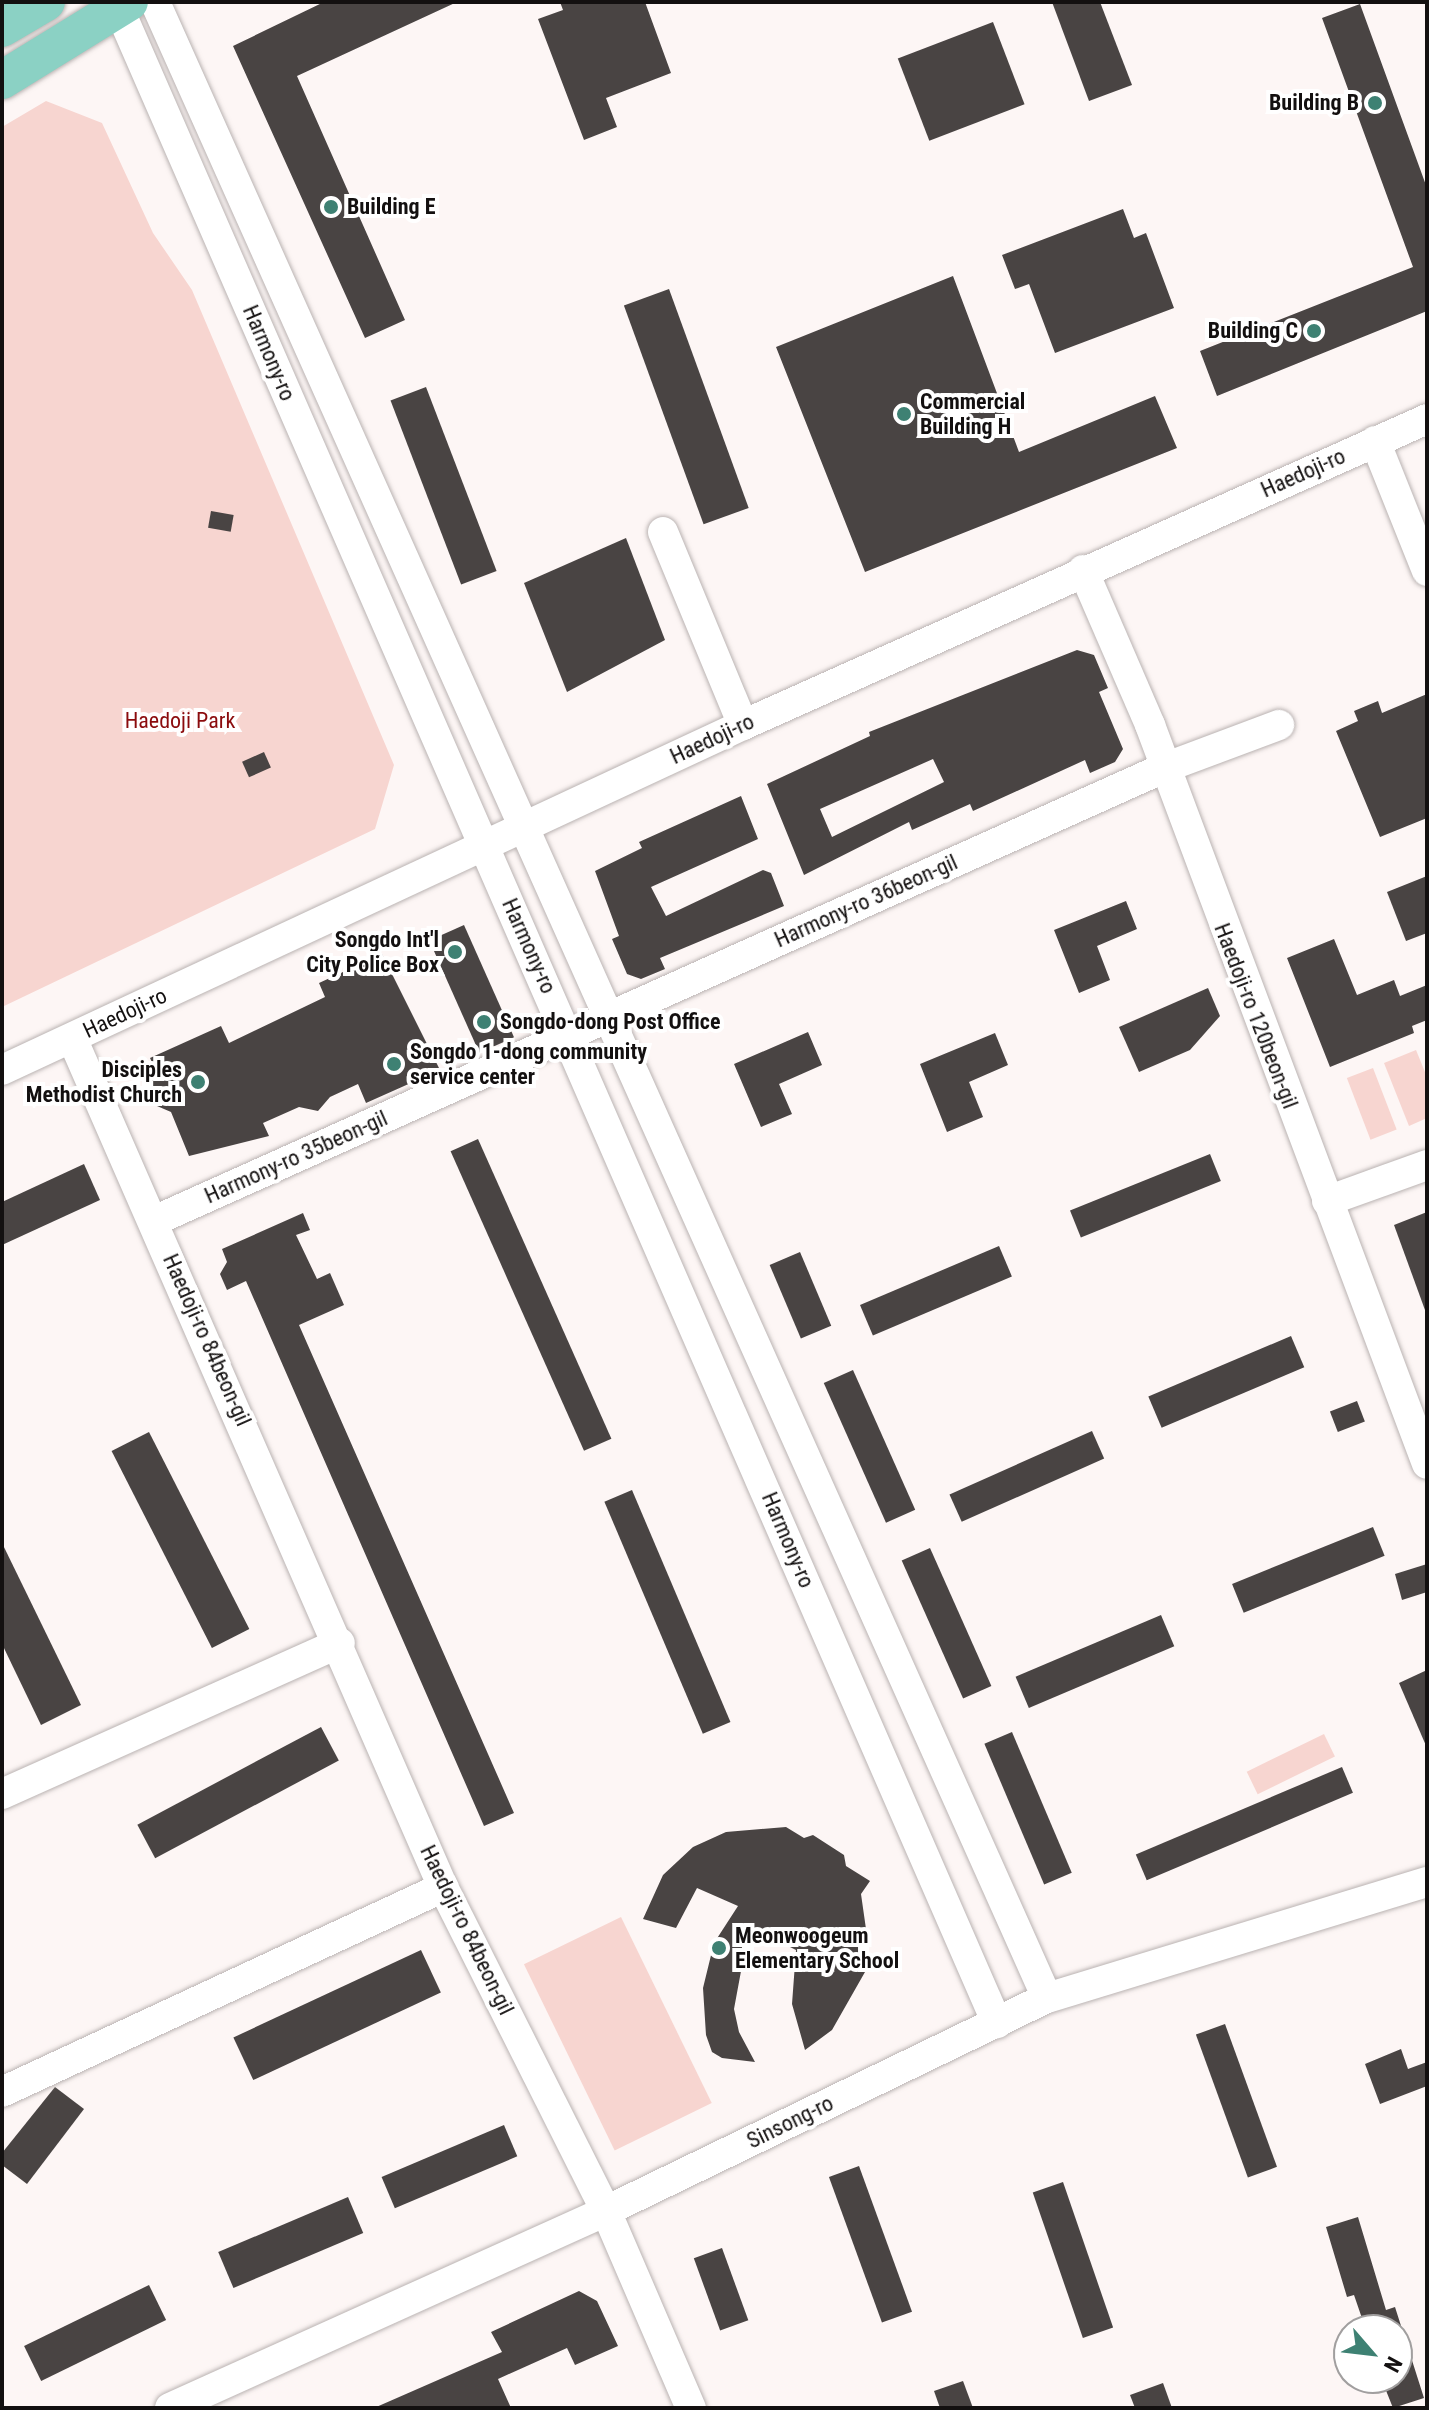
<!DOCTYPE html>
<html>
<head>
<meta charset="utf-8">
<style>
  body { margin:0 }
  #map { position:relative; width:1429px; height:2410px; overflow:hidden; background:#fdf6f5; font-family:"Roboto Condensed",sans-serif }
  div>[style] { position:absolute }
  .green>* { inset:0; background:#f7d5d0; transform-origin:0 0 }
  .building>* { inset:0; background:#494443; transform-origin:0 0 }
  .roads { filter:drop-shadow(0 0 2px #bab3b2) drop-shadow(0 0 2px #bab3b2) }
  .minor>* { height:30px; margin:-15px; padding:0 15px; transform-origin:15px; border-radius:15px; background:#fff }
  .major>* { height:38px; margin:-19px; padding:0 19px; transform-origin:19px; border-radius:19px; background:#8bd1c4 }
  .dots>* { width:22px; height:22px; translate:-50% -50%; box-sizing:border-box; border:4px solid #fff; border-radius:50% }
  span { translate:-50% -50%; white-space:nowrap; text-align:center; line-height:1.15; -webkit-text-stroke:8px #fff; paint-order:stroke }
  .poi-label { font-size:22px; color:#131010; font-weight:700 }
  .right { translate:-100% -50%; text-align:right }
  .left { translate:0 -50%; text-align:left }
  .street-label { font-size:22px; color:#131010 }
  .park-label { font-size:22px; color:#8b0b0d }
  .frame { position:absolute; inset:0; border:4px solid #131010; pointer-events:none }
  .north { position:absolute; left:1333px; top:2314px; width:80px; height:80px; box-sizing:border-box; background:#fff; border:2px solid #a19f9f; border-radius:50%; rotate:118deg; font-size:22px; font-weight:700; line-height:32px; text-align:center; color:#131010 }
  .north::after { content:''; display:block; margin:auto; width:28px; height:36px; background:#3e8173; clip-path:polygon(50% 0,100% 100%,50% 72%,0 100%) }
</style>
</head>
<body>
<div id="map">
  <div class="green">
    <div style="clip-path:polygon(46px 101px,102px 123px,153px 233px,192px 290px,394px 765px,375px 829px,2px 1007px,2px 127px)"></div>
    <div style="clip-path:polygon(1416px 1050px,1427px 1077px,1427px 1118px,1409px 1126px,1384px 1063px)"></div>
    <div style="left:1373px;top:1068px;width:66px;height:28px;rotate:69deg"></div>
    <div style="left:1324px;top:1734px;width:25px;height:86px;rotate:64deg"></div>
    <div style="left:621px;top:1917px;width:207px;height:108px;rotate:64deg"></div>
  </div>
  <div class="building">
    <div style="clip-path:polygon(324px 2px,457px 2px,297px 76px,405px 320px,365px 338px,233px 46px)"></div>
    <div style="clip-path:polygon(560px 2px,645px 2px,671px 73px,606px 98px,617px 127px,584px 140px,538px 19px,563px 10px)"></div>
    <div style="clip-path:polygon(1052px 2px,1100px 2px,1132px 85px,1089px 101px)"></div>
    <div style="clip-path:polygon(1360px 4px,1427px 188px,1427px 311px,1217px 396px,1200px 351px,1413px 267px,1322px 18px)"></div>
    <div style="left:993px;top:22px;width:88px;height:102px;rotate:69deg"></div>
    <div style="clip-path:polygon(1123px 209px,1134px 238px,1146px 233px,1174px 308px,1055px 353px,1029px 284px,1015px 289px,1002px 255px)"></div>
    <div style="clip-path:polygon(953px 276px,1019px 452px,1155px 396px,1177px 448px,865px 572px,776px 347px)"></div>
    <div style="left:669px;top:289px;width:233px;height:48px;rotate:70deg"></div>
    <div style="left:426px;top:387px;width:197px;height:38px;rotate:69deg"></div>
    <div style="left:211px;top:511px;width:23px;height:17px;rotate:10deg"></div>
    <div style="clip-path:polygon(626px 538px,665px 640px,567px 692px,524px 583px)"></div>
    <div style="clip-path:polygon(evenodd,1077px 650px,1094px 655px,1108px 688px,1099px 692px,1123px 749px,1115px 762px,1090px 773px,1085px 760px,973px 811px,970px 804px,912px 830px,909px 822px,804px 875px,767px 784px,870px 736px,869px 732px,1077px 650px,933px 759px,944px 782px,832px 837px,820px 809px,933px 759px)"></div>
    <div style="clip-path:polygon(1427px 694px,1427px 818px,1380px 837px,1336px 731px,1358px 721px,1354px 711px,1378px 701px,1382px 713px)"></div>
    <div style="left:264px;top:752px;width:17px;height:24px;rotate:66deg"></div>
    <div style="clip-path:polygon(741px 796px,758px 839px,651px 887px,666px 916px,763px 870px,771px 873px,784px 906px,660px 958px,665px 969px,641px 979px,627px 974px,612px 939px,619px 936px,595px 871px,642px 848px,639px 842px)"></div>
    <div style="clip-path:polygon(1427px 876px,1427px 933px,1406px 941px,1387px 892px)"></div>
    <div style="clip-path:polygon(1126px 901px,1137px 929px,1097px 946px,1110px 980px,1079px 993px,1054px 930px)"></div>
    <div style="left:464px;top:925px;width:123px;height:38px;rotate:66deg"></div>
    <div style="clip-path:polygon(1334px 939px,1357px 995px,1394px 980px,1400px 996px,1427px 985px,1427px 1020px,1412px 1026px,1414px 1033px,1330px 1067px,1287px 958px)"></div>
    <div style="clip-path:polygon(382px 954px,440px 1070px,366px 1103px,358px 1084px,330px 1097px,318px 1111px,299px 1107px,263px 1123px,269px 1136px,189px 1156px,171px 1112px,150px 1103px,146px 1093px,156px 1071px,150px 1058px,221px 1026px,229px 1043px,325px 997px,319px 983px)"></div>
    <div style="clip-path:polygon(1208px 988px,1220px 1016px,1190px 1050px,1139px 1072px,1119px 1027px)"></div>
    <div style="clip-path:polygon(808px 1032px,822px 1065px,779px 1084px,792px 1114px,761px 1127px,734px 1064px)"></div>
    <div style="clip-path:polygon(995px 1033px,1008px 1065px,969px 1082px,983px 1117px,947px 1132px,920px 1064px)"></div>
    <div style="left:478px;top:1139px;width:328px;height:30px;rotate:66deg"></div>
    <div style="left:1210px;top:1154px;width:29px;height:151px;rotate:68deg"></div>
    <div style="clip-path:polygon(84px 1164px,100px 1200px,2px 1245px,2px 1202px)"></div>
    <div style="clip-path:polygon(1427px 1212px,1427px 1309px,1425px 1310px,1394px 1225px)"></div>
    <div style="clip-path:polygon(303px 1213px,310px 1230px,296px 1235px,317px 1279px,330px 1273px,344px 1305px,299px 1325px,514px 1813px,484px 1826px,246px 1281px,227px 1290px,220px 1274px,227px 1262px,222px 1249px)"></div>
    <div style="left:999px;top:1246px;width:33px;height:151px;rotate:67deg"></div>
    <div style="left:800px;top:1252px;width:80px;height:33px;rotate:67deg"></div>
    <div style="left:1291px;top:1336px;width:34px;height:155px;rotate:67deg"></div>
    <div style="left:853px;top:1370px;width:153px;height:32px;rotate:66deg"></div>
    <div style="left:1357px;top:1401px;width:22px;height:29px;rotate:69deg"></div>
    <div style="left:1092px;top:1431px;width:30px;height:156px;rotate:66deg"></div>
    <div style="left:149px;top:1432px;width:221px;height:42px;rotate:63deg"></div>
    <div style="left:632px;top:1490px;width:252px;height:30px;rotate:67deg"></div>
    <div style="left:1373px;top:1527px;width:31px;height:152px;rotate:68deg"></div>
    <div style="clip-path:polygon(2px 1543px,81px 1705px,41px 1725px,2px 1644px)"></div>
    <div style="left:930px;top:1548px;width:151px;height:31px;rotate:66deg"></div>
    <div style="clip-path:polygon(1427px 1564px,1427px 1592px,1402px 1600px,1395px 1574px)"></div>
    <div style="left:1161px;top:1615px;width:34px;height:158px;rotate:67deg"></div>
    <div style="clip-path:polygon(1427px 1670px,1427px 1748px,1399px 1683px)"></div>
    <div style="left:321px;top:1727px;width:38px;height:208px;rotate:62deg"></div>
    <div style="left:1012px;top:1732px;width:153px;height:30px;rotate:67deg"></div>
    <div style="left:1342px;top:1767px;width:28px;height:224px;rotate:67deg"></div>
    <div style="clip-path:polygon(786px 1827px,804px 1838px,813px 1835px,844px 1855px,846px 1866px,870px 1881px,861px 1894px,868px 1943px,865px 1972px,832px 2030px,805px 2050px,792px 2004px,796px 1950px,758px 1931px,744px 1955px,734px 2009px,739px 2032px,755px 2062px,722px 2058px,712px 2052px,706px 2035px,703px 1988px,714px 1943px,738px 1906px,697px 1888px,676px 1928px,643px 1919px,663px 1875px,693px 1847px,726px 1832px)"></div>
    <div style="left:421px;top:1950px;width:47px;height:207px;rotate:65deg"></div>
    <div style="left:1225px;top:2024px;width:152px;height:31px;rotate:70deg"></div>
    <div style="clip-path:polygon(1401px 2049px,1408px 2069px,1427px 2062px,1427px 2086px,1380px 2104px,1365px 2064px)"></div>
    <div style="clip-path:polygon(55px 2087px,84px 2109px,27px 2184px,2px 2165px,2px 2153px)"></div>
    <div style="left:504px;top:2125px;width:34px;height:133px;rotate:67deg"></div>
    <div style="left:859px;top:2166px;width:155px;height:32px;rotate:70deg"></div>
    <div style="left:1063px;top:2182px;width:154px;height:32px;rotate:71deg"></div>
    <div style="left:348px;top:2197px;width:39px;height:141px;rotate:67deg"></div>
    <div style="clip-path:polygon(1358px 2217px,1386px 2310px,1395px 2307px,1424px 2398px,1393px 2408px,1381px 2378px,1397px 2378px,1397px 2330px,1366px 2330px,1354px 2295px,1347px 2297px,1326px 2227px)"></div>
    <div style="left:722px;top:2248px;width:77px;height:30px;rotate:70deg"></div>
    <div style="left:149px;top:2285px;width:39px;height:139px;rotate:64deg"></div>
    <div style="clip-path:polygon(579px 2291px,597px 2301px,618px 2346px,575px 2365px,567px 2348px,498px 2379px,511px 2408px,374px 2408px,502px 2352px,491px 2332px)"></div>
    <div style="clip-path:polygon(963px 2381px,973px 2408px,940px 2408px,934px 2391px)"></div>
    <div style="clip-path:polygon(1163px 2383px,1172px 2408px,1135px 2408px,1130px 2395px)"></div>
  </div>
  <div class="roads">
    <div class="minor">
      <div style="left:116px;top:2px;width:2205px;rotate:66.45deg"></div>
      <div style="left:155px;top:2px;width:2186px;rotate:65.92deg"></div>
      <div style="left:1375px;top:441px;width:140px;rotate:68.2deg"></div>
      <div style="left:663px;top:532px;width:209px;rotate:67.5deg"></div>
      <div style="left:1083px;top:570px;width:169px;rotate:66.6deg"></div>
      <div style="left:1150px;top:725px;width:789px;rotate:69.45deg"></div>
      <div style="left:72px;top:1038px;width:927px;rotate:66.4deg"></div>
      <div style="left:443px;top:1887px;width:363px;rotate:63.3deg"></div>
      <div style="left:606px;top:2211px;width:215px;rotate:66.7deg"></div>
      <div style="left:2px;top:1070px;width:817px;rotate:-24.97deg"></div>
      <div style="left:743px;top:725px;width:749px;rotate:-24.1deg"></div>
      <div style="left:1327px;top:1201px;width:106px;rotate:-19.8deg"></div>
      <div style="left:154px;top:1221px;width:1107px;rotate:-24.16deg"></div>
      <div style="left:1164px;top:768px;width:123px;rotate:-20.5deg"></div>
      <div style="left:2px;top:1794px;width:370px;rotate:-24.1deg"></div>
      <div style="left:2px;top:2092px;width:486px;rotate:-24.9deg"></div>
      <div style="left:170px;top:2408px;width:478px;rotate:-24.3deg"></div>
      <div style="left:606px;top:2211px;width:490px;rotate:-25.8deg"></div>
      <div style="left:1047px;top:1998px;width:397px;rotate:-17deg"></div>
    </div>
    <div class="major">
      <div style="left:2px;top:28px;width:51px;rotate:-30.6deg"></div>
      <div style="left:2px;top:80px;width:149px;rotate:-31.6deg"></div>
    </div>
  </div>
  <div class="dots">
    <div style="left:1375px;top:103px;background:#3e8173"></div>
    <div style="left:331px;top:207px;background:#3e8173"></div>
    <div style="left:1314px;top:331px;background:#3e8173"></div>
    <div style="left:904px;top:414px;background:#3e8173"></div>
    <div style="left:455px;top:952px;background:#3e8173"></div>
    <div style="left:484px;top:1022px;background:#3e8173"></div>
    <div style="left:394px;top:1064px;background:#3e8173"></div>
    <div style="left:198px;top:1082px;background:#3e8173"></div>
    <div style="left:719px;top:1948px;background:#3e8173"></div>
  </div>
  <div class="poi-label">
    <span class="right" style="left:1359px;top:103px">Building B</span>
    <span class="left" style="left:347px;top:207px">Building E</span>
    <span class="right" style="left:1298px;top:331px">Building C</span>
    <span class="left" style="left:920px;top:414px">Commercial<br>Building H</span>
    <span class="right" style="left:439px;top:952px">Songdo Int'l<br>City Police Box</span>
    <span class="left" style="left:500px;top:1022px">Songdo-dong Post Office</span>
    <span class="left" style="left:410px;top:1064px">Songdo 1-dong community<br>service center</span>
    <span class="right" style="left:182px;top:1082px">Disciples<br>Methodist Church</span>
    <span class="left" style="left:735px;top:1948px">Meonwoogeum<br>Elementary School</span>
  </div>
  <div class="street-label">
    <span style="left:269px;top:353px;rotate:67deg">Harmony-ro</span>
    <span style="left:1303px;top:473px;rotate:-24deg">Haedoji-ro</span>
    <span style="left:712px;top:739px;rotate:-25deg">Haedoji-ro</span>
    <span style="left:866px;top:901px;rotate:-24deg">Harmony-ro 36beon-gil</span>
    <span style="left:529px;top:946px;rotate:66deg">Harmony-ro</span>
    <span style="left:125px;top:1013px;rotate:-25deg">Haedoji-ro</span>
    <span style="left:1256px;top:1016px;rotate:69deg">Haedoji-ro 120beon-gil</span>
    <span style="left:296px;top:1157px;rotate:-24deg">Harmony-ro 35beon-gil</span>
    <span style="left:207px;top:1340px;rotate:66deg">Haedoji-ro 84beon-gil</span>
    <span style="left:788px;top:1540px;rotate:67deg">Harmony-ro</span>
    <span style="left:467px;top:1930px;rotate:64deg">Haedoji-ro 84beon-gil</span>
    <span style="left:790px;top:2122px;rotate:-26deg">Sinsong-ro</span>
  </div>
  <div class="park-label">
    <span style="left:180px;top:721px">Haedoji Park</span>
  </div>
  <div class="frame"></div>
  <div class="north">N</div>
</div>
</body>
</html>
